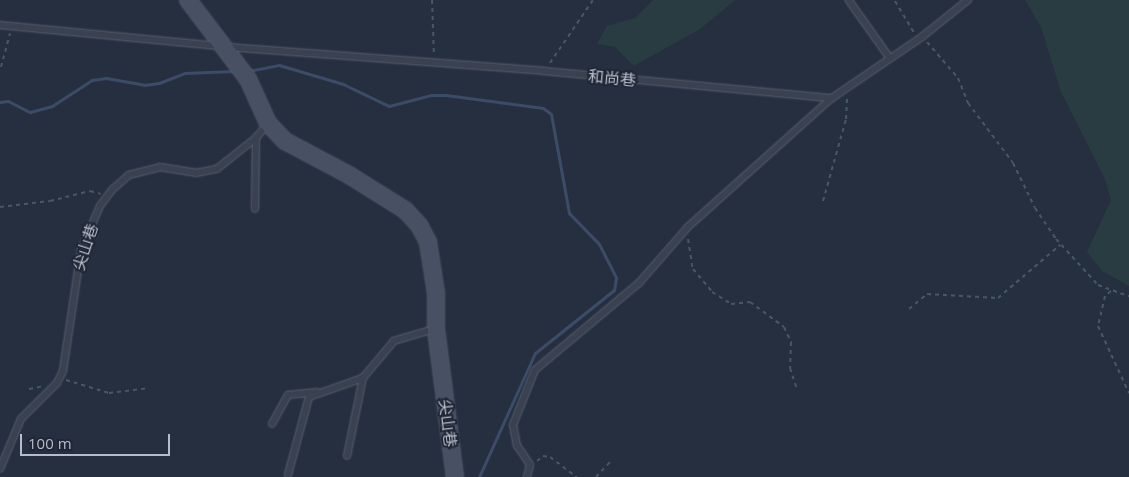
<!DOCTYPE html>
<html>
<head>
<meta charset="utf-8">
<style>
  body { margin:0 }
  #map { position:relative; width:1129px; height:477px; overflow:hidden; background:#262f40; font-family:"Open Sans","Noto Sans TC",sans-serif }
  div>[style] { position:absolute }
  .green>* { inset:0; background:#283c41 }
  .stream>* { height:3px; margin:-1.5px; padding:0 1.5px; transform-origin:1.5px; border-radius:1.5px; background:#3c4b68 }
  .path>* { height:2px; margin-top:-1px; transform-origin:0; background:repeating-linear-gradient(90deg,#46595e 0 4px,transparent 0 8px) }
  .roads { filter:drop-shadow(0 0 1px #585f6d) drop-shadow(0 0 1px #585f6d) }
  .lane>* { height:5.5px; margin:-2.75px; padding:0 2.75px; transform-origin:2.75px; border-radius:2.75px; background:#3a4150 }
  .secondary>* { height:16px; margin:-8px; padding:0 8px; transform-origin:8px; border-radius:8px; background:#485063 }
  span { translate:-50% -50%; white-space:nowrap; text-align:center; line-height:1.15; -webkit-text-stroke:4px #1f2635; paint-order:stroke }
  .street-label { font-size:16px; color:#b6bcca }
  .scale { position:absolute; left:20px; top:434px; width:150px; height:22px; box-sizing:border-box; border:2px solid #b6bcca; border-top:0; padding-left:6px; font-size:15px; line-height:18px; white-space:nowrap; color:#b6bcca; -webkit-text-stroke:4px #1f2635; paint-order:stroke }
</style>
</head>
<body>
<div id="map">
  <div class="green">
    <div style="clip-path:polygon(653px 0,735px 0,700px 29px,634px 66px,615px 47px,597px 44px,607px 26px,635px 18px)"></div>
    <div style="clip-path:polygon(1025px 0,1129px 0,1129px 286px,1102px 271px,1087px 252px,1111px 200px,1104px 177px,1061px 92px,1041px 27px)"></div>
  </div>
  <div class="stream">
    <div style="left:248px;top:71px;width:32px;rotate:-11deg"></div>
    <div style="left:279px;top:65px;width:67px;rotate:16.5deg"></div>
    <div style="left:343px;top:84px;width:51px;rotate:25.6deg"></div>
    <div style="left:389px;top:106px;width:43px;rotate:-14.7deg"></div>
    <div style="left:431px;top:95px;width:15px"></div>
    <div style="left:446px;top:95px;width:98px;rotate:7.6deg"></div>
    <div style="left:543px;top:108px;width:10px;rotate:37deg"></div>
    <div style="left:551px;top:114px;width:101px;rotate:79.7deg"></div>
    <div style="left:569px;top:213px;width:43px;rotate:45.9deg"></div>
    <div style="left:599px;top:244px;width:38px;rotate:63deg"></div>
    <div style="left:616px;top:278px;width:12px;rotate:99deg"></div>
    <div style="left:614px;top:290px;width:101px;rotate:141.4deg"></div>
    <div style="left:535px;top:353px;width:136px;rotate:114.3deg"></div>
    <div style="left:0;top:102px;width:8px;rotate:-7deg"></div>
    <div style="left:8px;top:101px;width:25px;rotate:27deg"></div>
    <div style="left:30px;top:112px;width:23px;rotate:-15deg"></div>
    <div style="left:52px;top:106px;width:48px;rotate:-33deg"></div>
    <div style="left:92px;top:80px;width:14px;rotate:-8deg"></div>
    <div style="left:106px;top:78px;width:39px;rotate:10deg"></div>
    <div style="left:144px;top:85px;width:15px;rotate:-8deg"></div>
    <div style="left:159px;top:83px;width:28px;rotate:-21deg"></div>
    <div style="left:185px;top:73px;width:49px;rotate:-2.3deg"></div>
  </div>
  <div class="path">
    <div style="left:432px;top:0;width:56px;rotate:88deg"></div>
    <div style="left:895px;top:1px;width:37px;rotate:59deg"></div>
    <div style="left:927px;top:42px;width:48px;rotate:49.3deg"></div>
    <div style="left:958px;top:78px;width:27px;rotate:68deg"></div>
    <div style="left:968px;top:103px;width:75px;rotate:53.1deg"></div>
    <div style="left:1013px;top:163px;width:50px;rotate:63.9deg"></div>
    <div style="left:1035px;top:208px;width:37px;rotate:56deg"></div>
    <div style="left:1056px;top:239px;width:62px;rotate:47.6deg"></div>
    <div style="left:1098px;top:285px;width:33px;rotate:20deg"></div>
    <div style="left:550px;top:63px;width:76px;rotate:-55.7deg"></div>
    <div style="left:1px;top:67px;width:35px;rotate:-75deg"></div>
    <div style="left:823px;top:201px;width:85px;rotate:-74.3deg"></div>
    <div style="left:846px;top:119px;width:22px;rotate:-87deg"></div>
    <div style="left:0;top:207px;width:50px;rotate:-6.8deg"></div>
    <div style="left:50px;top:201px;width:41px;rotate:-14deg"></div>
    <div style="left:90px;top:191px;width:11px;rotate:15deg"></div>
    <div style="left:688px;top:239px;width:30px;rotate:81deg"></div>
    <div style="left:693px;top:269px;width:30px;rotate:50deg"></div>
    <div style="left:712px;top:292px;width:22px;rotate:32deg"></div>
    <div style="left:731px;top:304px;width:19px;rotate:-6deg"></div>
    <div style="left:750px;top:302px;width:42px;rotate:36.3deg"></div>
    <div style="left:784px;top:327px;width:17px;rotate:65deg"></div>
    <div style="left:791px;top:342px;width:26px;rotate:92deg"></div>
    <div style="left:790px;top:368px;width:20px;rotate:72deg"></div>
    <div style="left:1111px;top:291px;width:8px;rotate:140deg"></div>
    <div style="left:1105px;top:296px;width:31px;rotate:103deg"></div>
    <div style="left:1098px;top:326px;width:74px;rotate:65.2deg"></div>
    <div style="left:909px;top:309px;width:23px;rotate:-40deg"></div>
    <div style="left:927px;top:294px;width:71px;rotate:3.2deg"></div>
    <div style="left:998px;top:298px;width:82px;rotate:-40.5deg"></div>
    <div style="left:66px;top:380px;width:45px;rotate:16.8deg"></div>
    <div style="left:109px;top:393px;width:38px;rotate:-7deg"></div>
    <div style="left:29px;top:389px;width:15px;rotate:-11deg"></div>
    <div style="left:537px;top:461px;width:8px;rotate:-40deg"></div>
    <div style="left:543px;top:456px;width:7px;rotate:8deg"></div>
    <div style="left:550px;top:457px;width:34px;rotate:37deg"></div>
    <div style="left:596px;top:477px;width:22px;rotate:-47deg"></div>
  </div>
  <div class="roads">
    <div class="lane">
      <div style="left:849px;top:0;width:71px;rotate:54.7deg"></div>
      <div style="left:0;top:25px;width:219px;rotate:5.5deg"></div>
      <div style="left:227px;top:47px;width:318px;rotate:4.3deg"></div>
      <div style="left:544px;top:71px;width:289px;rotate:5.4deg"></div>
      <div style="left:832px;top:98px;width:109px;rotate:-34.1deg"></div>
      <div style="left:922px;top:37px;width:59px;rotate:-38.8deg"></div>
      <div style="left:255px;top:209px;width:71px;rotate:-89.2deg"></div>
      <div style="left:272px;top:424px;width:33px;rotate:-61deg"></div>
      <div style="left:288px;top:395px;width:29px;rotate:-6deg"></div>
      <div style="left:347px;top:456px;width:80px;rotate:-78.4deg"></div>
      <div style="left:0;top:469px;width:54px;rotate:-67.2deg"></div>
      <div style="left:21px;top:419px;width:51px;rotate:-45deg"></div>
      <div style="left:57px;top:383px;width:13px;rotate:-63deg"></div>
      <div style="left:63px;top:371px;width:122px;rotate:-81.5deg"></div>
      <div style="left:81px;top:250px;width:48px;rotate:-66.6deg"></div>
      <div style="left:100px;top:206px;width:21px;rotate:-53deg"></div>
      <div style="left:113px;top:189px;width:21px;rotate:-41deg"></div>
      <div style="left:129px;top:175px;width:32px;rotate:-14deg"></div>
      <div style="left:160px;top:167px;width:36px;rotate:9deg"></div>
      <div style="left:196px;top:173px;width:21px;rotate:-11deg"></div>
      <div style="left:217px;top:169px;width:50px;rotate:-38.5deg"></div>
      <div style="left:256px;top:138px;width:17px;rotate:-50deg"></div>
      <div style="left:288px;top:475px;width:81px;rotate:-74.9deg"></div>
      <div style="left:309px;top:397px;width:57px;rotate:-19.4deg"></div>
      <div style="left:363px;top:378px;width:48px;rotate:-50deg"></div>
      <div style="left:394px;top:341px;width:42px;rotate:-16.7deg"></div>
      <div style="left:527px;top:477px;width:12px;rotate:-76deg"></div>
      <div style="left:530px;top:465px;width:23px;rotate:-124deg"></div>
      <div style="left:517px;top:446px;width:21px;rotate:-101deg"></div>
      <div style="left:513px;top:425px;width:59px;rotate:-68.2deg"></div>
      <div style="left:535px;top:370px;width:136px;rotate:-39.9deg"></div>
      <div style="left:639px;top:283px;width:74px;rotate:-48.8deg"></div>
      <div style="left:688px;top:227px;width:193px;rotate:-41.9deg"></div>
    </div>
    <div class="secondary">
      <div style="left:188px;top:0;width:99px;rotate:52.8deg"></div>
      <div style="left:248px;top:79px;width:48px;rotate:65.6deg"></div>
      <div style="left:268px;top:123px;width:25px;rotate:47deg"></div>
      <div style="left:285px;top:141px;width:72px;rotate:28deg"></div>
      <div style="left:349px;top:175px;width:66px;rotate:32deg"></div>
      <div style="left:405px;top:210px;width:21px;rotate:47deg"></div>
      <div style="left:419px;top:225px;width:19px;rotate:62deg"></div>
      <div style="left:428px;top:242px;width:52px;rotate:81.1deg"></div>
      <div style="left:436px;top:293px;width:36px;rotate:90deg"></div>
      <div style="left:436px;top:329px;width:149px;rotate:82.7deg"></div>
    </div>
  </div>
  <div class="street-label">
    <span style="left:612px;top:78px;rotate:5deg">和尚巷</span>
    <span style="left:85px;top:247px;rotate:-72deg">尖山巷</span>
    <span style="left:448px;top:423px;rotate:83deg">尖山巷</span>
  </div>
  <div class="scale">100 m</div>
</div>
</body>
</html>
